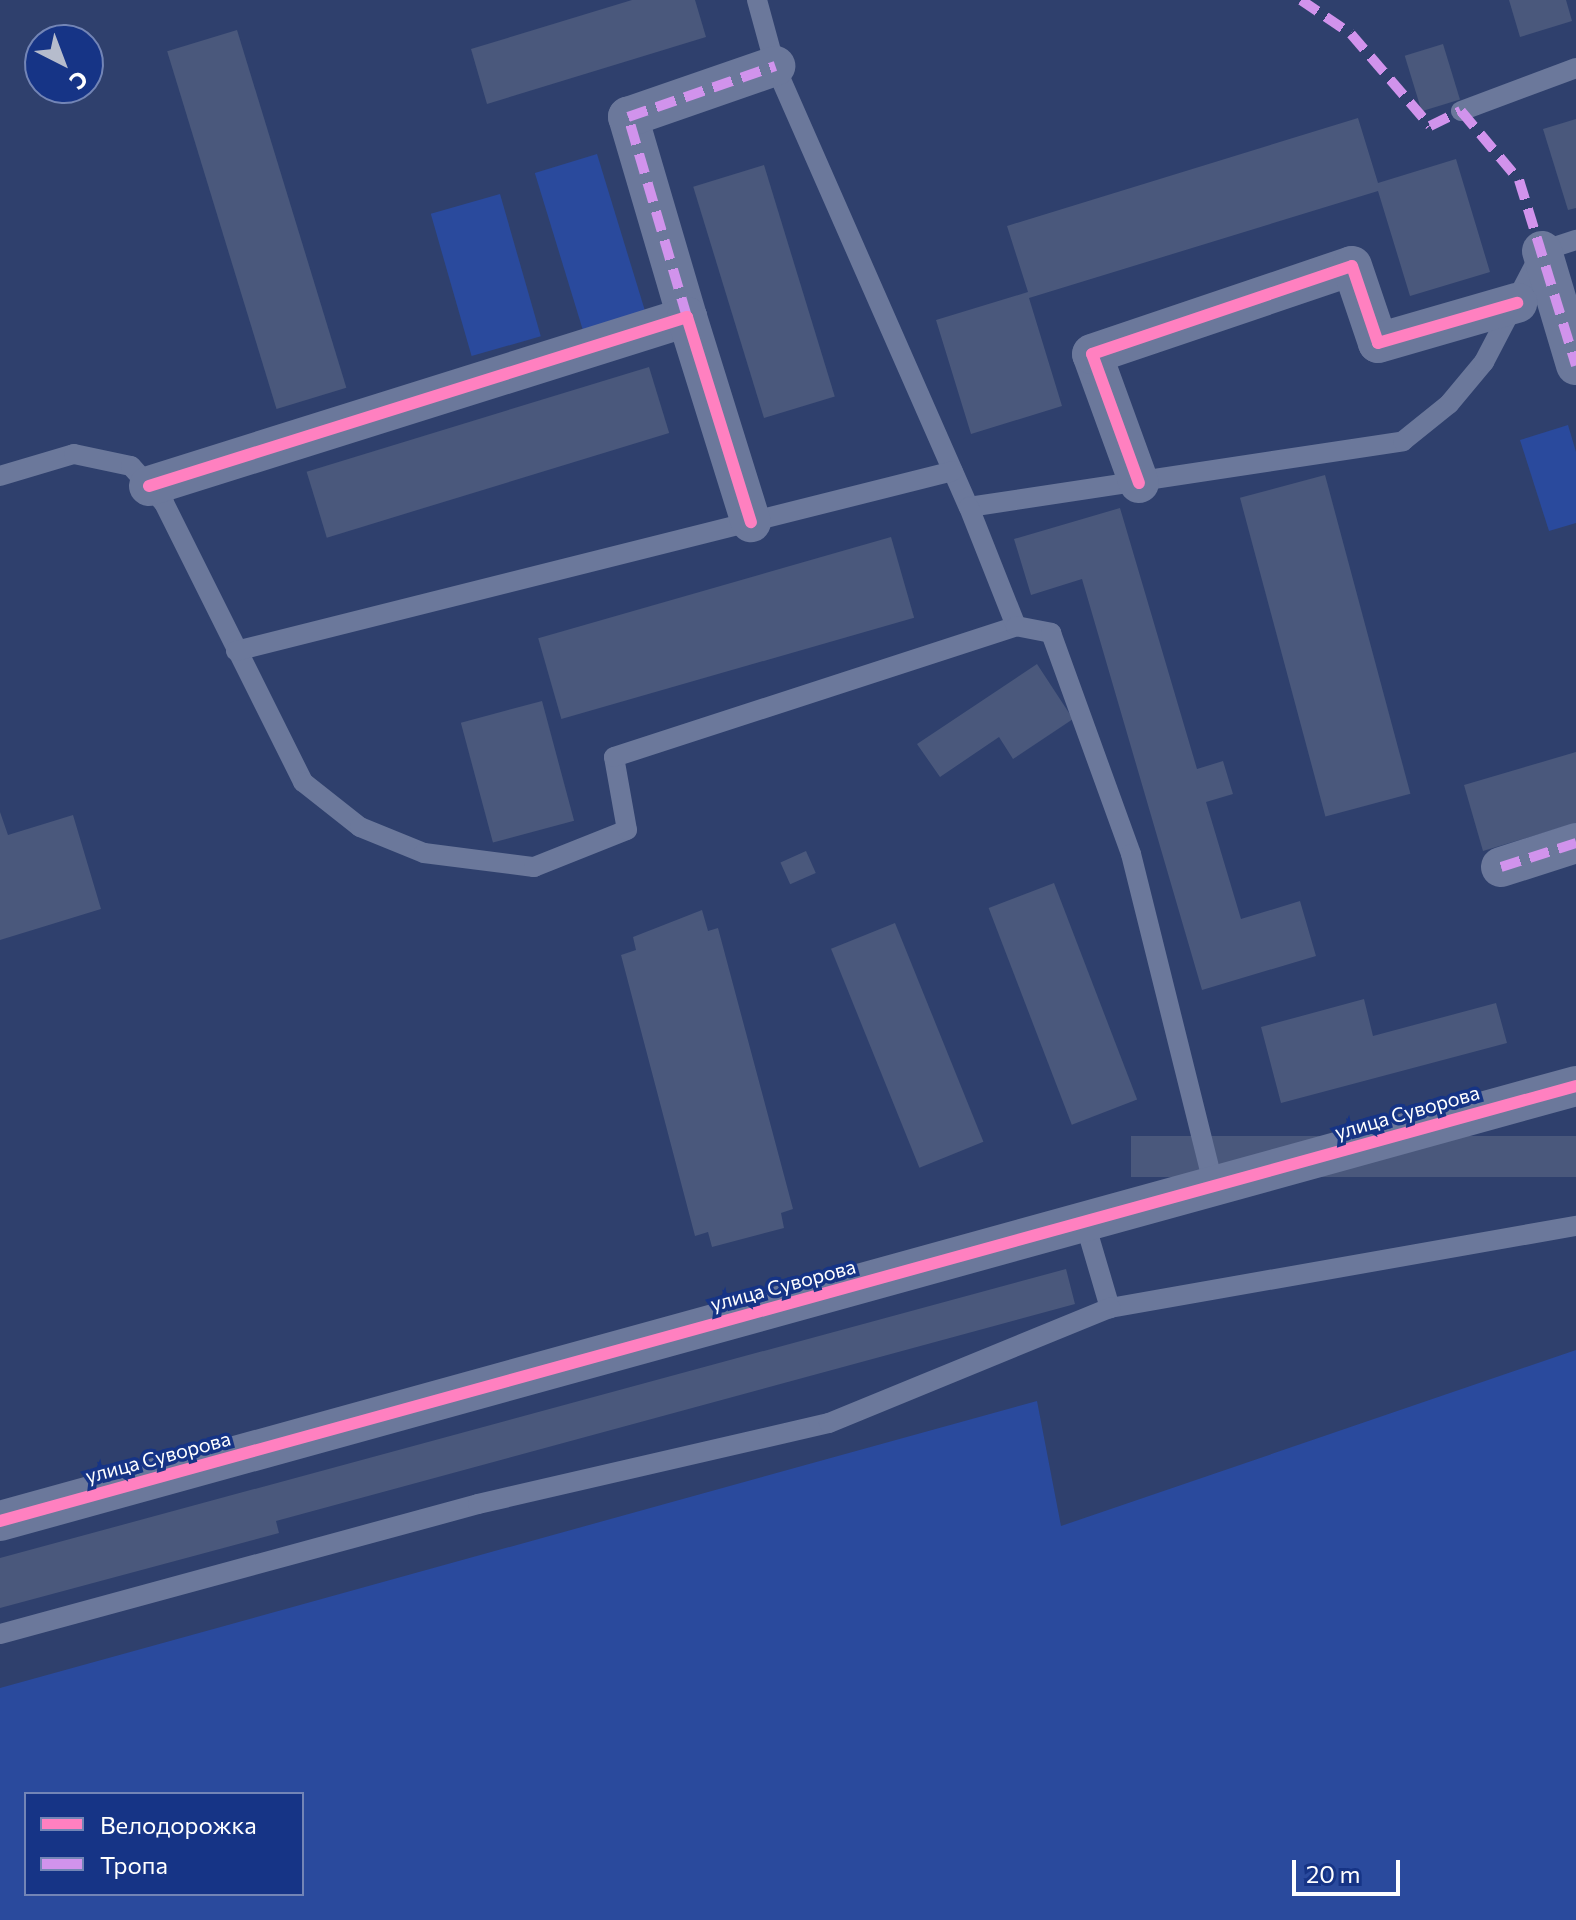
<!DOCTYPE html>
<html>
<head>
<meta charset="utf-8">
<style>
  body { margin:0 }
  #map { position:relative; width:1576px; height:1920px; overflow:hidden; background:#2f406d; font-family:Commissioner,sans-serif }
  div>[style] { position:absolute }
  .green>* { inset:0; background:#2a4a9d; transform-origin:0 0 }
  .building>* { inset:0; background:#4a587c; transform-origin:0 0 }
  .lane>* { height:20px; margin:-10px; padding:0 10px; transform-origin:10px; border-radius:10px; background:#6b789b }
  .street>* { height:40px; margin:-20px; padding:0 20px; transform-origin:20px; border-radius:20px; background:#6b789b }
  .quiet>* { height:10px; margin-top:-5px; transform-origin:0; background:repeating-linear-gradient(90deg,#d193ec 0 20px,transparent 0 30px) }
  .cycleway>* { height:12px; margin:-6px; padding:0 6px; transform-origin:6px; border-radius:6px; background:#ff80c0 }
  span { translate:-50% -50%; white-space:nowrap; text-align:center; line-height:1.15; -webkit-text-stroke:7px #163486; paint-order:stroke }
  .street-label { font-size:20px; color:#fff }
  .legend { position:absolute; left:24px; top:1792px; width:280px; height:104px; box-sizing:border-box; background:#163486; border:2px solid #7385b6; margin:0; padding:10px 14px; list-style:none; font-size:24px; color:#fff }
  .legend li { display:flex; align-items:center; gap:16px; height:40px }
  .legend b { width:40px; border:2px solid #7385b6 }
  .north { position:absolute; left:24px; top:24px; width:80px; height:80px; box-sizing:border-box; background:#163486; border:2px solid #7385b6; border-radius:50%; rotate:138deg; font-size:22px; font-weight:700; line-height:32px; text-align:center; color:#fff }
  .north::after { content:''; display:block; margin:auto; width:28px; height:36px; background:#b6bccc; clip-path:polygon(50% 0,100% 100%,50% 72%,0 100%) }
  .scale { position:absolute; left:1292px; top:1860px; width:108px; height:36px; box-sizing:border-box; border:4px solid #fff; border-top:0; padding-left:10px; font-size:24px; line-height:28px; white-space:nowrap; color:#fff; -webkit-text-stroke:6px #163486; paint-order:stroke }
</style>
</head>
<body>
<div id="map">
  <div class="green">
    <div style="left:597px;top:154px;width:170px;height:65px;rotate:73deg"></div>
    <div style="left:500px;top:194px;width:148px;height:72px;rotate:74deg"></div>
    <div style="clip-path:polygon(1568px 425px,1576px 452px,1576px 523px,1549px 531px,1520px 440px)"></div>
    <div style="clip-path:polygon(evenodd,1576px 1350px,1576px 1920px,0 1920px,0 1688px,1037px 1401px,1061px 1526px,1576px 1350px,302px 1794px,302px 1894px,26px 1894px,26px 1794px,302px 1794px)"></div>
  </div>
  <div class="building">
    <div style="clip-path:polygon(632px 0,695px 0,706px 37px,487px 104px,471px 49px)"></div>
    <div style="clip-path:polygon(1509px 0,1566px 0,1572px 21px,1520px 37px)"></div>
    <div style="left:237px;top:30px;width:374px;height:73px;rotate:73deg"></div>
    <div style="left:1443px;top:44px;width:58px;height:40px;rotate:73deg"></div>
    <div style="clip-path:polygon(1358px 118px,1378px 183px,1456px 159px,1490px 272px,1410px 296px,1378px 191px,1029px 298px,1062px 406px,971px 434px,936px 320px,1028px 292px,1007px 226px)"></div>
    <div style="clip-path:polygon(1576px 119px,1576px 208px,1568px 210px,1543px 129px)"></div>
    <div style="left:764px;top:165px;width:242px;height:74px;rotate:73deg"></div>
    <div style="left:649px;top:367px;width:69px;height:358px;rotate:73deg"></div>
    <div style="left:1325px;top:475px;width:330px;height:88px;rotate:75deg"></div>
    <div style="clip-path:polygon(1120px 508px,1197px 769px,1223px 761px,1233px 794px,1206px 802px,1241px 919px,1300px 901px,1316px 956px,1202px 990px,1082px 579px,1031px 595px,1014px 539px)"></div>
    <div style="left:891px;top:537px;width:84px;height:367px;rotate:74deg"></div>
    <div style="clip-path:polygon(1037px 664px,1073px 719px,1013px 759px,999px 737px,940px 777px,917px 744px)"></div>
    <div style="left:542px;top:701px;width:124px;height:84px;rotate:75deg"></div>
    <div style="clip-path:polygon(1576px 752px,1576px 823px,1483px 851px,1464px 785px)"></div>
    <div style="clip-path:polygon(0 812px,8px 835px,73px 815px,101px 909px,0 940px)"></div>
    <div style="left:806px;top:851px;width:24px;height:28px;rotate:66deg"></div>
    <div style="left:1054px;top:883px;width:232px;height:70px;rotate:69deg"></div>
    <div style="clip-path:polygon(702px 910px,708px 931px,718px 928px,793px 1209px,781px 1213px,784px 1228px,712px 1247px,708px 1232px,695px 1236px,621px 955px,636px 950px,633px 937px)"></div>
    <div style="left:895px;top:923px;width:236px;height:69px;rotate:68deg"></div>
    <div style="clip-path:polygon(1364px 999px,1373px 1036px,1496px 1003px,1507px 1043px,1281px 1103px,1261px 1027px)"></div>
    <div style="left:1576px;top:1136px;width:41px;height:445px;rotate:90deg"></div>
    <div style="clip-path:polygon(1066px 1269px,1075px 1304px,276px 1521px,279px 1533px,0 1608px,0 1558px)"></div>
  </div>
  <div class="lane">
    <div style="left:757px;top:0;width:68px;rotate:74.7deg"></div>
    <div style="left:775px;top:66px;width:482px;rotate:66.3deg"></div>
    <div style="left:969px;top:507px;width:439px;rotate:-8.6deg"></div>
    <div style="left:1403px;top:441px;width:59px;rotate:-38.8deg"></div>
    <div style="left:1449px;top:404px;width:55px;rotate:-50.2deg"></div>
    <div style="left:1484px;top:362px;width:125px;rotate:-62.4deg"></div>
    <div style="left:1542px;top:251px;width:36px;rotate:-18deg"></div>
    <div style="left:1461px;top:111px;width:123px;rotate:-20.5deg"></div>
    <div style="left:0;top:476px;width:77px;rotate:-16.6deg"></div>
    <div style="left:74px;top:454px;width:58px;rotate:11.9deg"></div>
    <div style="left:131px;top:466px;width:50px;rotate:48.3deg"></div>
    <div style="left:164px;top:503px;width:312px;rotate:63.5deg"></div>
    <div style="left:303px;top:782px;width:73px;rotate:38.3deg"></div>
    <div style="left:360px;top:827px;width:69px;rotate:22.1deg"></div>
    <div style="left:424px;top:853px;width:111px;rotate:7.3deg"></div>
    <div style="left:534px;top:867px;width:100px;rotate:-21.7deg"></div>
    <div style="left:627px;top:830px;width:74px;rotate:-100.1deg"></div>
    <div style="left:614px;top:757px;width:423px;rotate:-18deg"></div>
    <div style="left:1016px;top:626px;width:128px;rotate:-111.6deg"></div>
    <div style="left:1016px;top:626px;width:36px;rotate:11deg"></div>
    <div style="left:1051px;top:633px;width:235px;rotate:70.1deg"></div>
    <div style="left:1131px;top:854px;width:343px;rotate:76deg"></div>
    <div style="left:236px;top:651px;width:739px;rotate:-14.09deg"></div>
    <div style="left:1085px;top:1223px;width:89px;rotate:73.6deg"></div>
    <div style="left:1110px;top:1308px;width:473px;rotate:-10deg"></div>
    <div style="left:0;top:1634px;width:495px;rotate:-15.2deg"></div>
    <div style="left:478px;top:1504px;width:360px;rotate:-13deg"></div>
    <div style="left:829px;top:1423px;width:304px;rotate:-22.3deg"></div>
  </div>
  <div class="street">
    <div style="left:1542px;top:251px;width:119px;rotate:73.4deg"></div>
    <div style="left:687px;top:317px;width:209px;rotate:-106.4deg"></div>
    <div style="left:628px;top:117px;width:156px;rotate:-19.1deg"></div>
    <div style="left:1139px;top:483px;width:137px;rotate:-110deg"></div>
    <div style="left:1092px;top:354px;width:274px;rotate:-18.7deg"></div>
    <div style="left:1352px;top:266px;width:81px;rotate:71.3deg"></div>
    <div style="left:1378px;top:343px;width:145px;rotate:-16.1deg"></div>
    <div style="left:149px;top:486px;width:564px;rotate:-17.44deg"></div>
    <div style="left:687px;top:317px;width:215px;rotate:72.7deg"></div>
    <div style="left:1501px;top:867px;width:79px;rotate:-17.7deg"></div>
    <div style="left:0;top:1521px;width:1635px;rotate:-15.43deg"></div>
  </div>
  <div class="quiet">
    <div style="left:1301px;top:0;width:60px;rotate:34.2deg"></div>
    <div style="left:1351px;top:34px;width:121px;rotate:49.3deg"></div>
    <div style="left:1430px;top:126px;width:34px;rotate:-26deg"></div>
    <div style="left:1461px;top:111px;width:90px;rotate:50deg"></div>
    <div style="left:1519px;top:180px;width:194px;rotate:72.9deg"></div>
    <div style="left:687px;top:317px;width:209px;rotate:-106.4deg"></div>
    <div style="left:628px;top:117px;width:156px;rotate:-19.1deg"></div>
    <div style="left:1501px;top:867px;width:79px;rotate:-17.7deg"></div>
  </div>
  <div class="cycleway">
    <div style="left:1139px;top:483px;width:137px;rotate:-110deg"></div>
    <div style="left:1092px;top:354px;width:274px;rotate:-18.7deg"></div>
    <div style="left:1352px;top:266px;width:81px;rotate:71.3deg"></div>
    <div style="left:1378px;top:343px;width:145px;rotate:-16.1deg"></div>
    <div style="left:149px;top:486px;width:564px;rotate:-17.44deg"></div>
    <div style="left:687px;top:317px;width:215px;rotate:72.7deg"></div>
    <div style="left:0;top:1521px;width:1635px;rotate:-15.43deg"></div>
  </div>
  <div class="street-label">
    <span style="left:1407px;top:1112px;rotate:-16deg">улица Суворова</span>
    <span style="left:783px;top:1285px;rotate:-15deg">улица Суворова</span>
    <span style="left:158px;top:1457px;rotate:-15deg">улица Суворова</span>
  </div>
  <ul class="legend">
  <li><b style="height:10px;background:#ff80c0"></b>Велодорожка</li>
  <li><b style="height:10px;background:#d193ec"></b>Тропа</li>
  </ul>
  <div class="north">С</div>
  <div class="scale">20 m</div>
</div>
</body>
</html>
